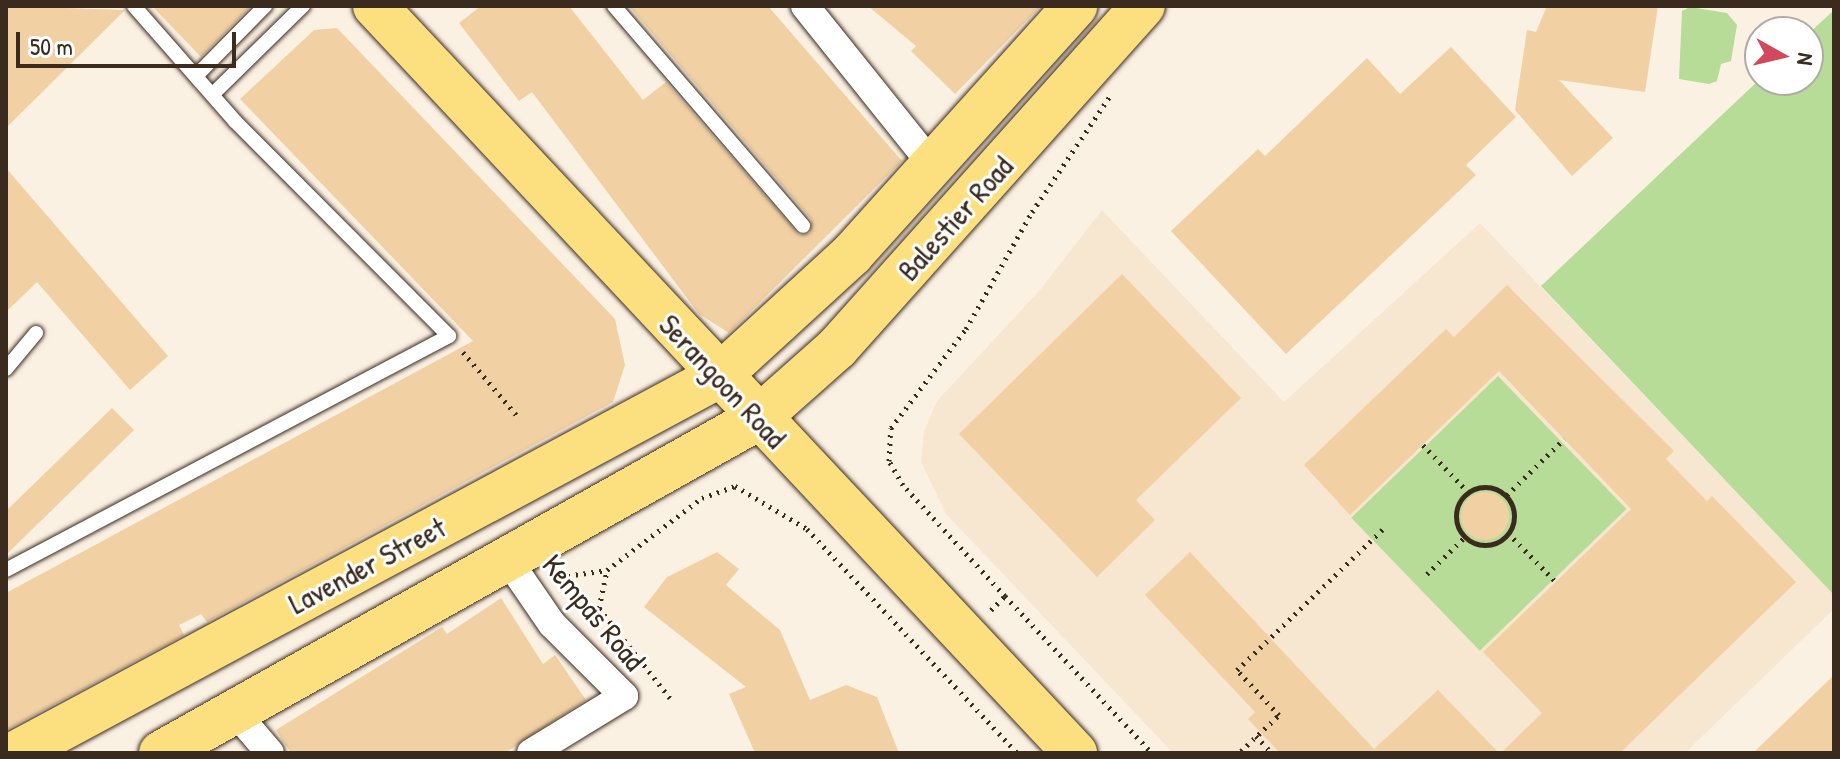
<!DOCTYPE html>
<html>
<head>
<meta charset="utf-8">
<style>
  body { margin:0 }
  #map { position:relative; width:1840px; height:759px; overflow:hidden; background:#fbf1e3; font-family:"Patrick Hand",sans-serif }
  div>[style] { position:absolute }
  .built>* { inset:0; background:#f8e7d0 }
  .green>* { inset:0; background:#b7dc97; transform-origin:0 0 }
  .building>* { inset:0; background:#f1d0a3 }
  .round { border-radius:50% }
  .path>* { height:5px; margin-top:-2.5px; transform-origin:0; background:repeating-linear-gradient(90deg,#3b2a1e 0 2px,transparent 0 8px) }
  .path>.ring { margin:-2.5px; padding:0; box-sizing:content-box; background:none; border:5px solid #3b2a1e; border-radius:50% }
  .roads { filter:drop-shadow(0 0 2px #3b2a1e) drop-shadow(0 0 2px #3b2a1e) }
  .lane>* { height:14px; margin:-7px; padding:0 7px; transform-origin:7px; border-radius:7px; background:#fff }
  .street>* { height:28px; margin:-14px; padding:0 14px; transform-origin:14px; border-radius:14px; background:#fff }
  .primary>* { height:44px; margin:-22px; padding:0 22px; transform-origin:22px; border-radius:22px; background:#fce080 }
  span { translate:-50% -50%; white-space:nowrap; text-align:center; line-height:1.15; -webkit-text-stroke:6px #fff; paint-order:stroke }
  .street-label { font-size:30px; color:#3b2a1e }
  .frame { position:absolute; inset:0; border:8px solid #3b2a1e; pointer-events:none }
  .north { position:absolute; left:1744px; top:16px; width:80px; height:80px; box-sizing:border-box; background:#fff; border:2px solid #b1aaa5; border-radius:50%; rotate:98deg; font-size:22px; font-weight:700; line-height:32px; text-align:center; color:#3b2a1e }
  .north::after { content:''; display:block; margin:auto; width:28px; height:36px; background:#d1495b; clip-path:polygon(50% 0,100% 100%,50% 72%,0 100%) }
  .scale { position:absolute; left:16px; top:32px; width:220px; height:36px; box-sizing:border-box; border:4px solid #3b2a1e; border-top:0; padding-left:10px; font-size:24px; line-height:28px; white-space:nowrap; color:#3b2a1e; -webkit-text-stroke:6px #fff; paint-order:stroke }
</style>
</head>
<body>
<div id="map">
  <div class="built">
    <div style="clip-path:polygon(1102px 210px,1284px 402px,1480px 223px,1834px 595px,1834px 609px,1685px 753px,1173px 753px,946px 514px,921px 462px,924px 431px,937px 401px,1040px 290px)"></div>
  </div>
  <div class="green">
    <div style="clip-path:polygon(1690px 7px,1727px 13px,1737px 25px,1731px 61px,1721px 64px,1717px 81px,1709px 84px,1679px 79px,1682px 11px)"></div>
    <div style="clip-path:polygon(1834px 10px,1834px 595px,1541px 286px,1760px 79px,1808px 80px,1808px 34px)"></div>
    <div style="left:1498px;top:376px;width:185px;height:204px;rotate:46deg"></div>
  </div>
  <div class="building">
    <div style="clip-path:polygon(6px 6px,125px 10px,6px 128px)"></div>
    <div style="clip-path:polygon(152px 6px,251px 6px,201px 57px)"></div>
    <div style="clip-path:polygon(481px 6px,569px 6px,643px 100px,666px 82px,799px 235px,810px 233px,811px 219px,629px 6px,768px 6px,902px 161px,729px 333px,699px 314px,532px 92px,519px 101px,459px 23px)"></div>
    <div style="clip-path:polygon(868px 6px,1041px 6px,955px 94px,911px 51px,916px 46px)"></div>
    <div style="clip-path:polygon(1547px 6px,1658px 6px,1645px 92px,1559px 80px,1613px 138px,1572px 176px,1515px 110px,1527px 30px,1536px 32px)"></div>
    <div style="clip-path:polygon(337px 28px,615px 319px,625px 365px,613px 402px,207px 622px,201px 614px,179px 625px,184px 635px,6px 730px,6px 593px,473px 341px,240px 99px,314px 30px)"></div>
    <div style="clip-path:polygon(1451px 47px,1516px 117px,1466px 165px,1476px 175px,1286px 354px,1171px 231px,1258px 149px,1265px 156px,1367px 58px,1400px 94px)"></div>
    <div style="clip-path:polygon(6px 168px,168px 356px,130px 390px,37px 282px,6px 312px)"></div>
    <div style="clip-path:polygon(1122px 274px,1241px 398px,1136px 500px,1155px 520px,1097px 577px,959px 434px)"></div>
    <div style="clip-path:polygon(1507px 285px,1674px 451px,1666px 459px,1707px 501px,1712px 496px,1796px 582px,1620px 753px,1501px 753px,1542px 713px,1483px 652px,1631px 509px,1499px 371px,1350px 515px,1304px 465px,1446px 329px,1454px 337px)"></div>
    <div style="clip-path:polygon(112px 408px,134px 430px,6px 555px,6px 511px)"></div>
    <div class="round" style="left:1461px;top:492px;width:48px;height:48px"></div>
    <div style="clip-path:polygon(717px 552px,739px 569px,726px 585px,780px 630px,810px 700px,846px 685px,877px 697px,899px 753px,755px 753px,729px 694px,746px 687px,644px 607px,667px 577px)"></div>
    <div style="clip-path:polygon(1190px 552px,1374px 749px,1438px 690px,1499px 753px,1280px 753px,1248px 719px,1255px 712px,1145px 595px)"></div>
    <div style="clip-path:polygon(501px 598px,543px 664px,555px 655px,586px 700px,505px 753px,291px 753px,276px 730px,442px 627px,447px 634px)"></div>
    <div style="clip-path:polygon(1834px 675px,1834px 753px,1753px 753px)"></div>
  </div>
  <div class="path">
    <div style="left:463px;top:352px;width:87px;rotate:49.7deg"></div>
    <div style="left:1423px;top:445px;width:66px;rotate:46.2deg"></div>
    <div class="ring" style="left:1456px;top:487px;width:53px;height:53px"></div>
    <div style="left:1507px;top:495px;width:80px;rotate:-44.5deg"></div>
    <div style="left:1508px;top:533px;width:69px;rotate:45.6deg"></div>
    <div style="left:1427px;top:574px;width:53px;rotate:-44.2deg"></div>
    <div style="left:552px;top:578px;width:56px;rotate:-8.3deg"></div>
    <div style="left:1005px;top:596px;width:215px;rotate:46.9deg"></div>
    <div style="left:991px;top:610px;width:20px;rotate:-45deg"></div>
    <div style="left:1005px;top:596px;width:151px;rotate:-132.6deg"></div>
    <div style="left:903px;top:485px;width:28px;rotate:-120deg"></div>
    <div style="left:889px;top:461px;width:33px;rotate:-87deg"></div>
    <div style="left:891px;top:428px;width:124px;rotate:-52.9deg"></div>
    <div style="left:966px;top:329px;width:134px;rotate:-60.6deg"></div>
    <div style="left:1032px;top:212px;width:140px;rotate:-56.1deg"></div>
    <div style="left:670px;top:698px;width:115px;rotate:-128.3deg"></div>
    <div style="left:599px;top:608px;width:39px;rotate:-78deg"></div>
    <div style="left:607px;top:570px;width:119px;rotate:-37.2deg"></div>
    <div style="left:702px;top:498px;width:35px;rotate:-20deg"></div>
    <div style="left:735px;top:486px;width:84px;rotate:30.8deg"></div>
    <div style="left:807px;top:529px;width:307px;rotate:46.8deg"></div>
    <div style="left:1256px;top:736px;width:23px;rotate:47deg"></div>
    <div style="left:1241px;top:751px;width:52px;rotate:-43.5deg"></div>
    <div style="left:1279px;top:715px;width:62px;rotate:-133deg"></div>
    <div style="left:1237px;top:670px;width:203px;rotate:-44deg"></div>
  </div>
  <div class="roads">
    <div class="lane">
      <div style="left:614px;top:6px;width:290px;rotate:49.3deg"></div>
      <div style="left:197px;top:75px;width:97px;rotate:-45.4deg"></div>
      <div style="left:213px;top:94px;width:126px;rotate:-44.4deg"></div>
      <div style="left:6px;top:369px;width:47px;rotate:-50.2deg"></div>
      <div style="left:6px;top:570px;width:501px;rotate:-27.84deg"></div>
      <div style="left:449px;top:336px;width:303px;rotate:-134.9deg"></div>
      <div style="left:235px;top:121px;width:153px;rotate:-131.3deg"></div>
    </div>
    <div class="street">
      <div style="left:805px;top:6px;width:205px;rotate:51.3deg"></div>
      <div style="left:510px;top:563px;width:74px;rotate:55.5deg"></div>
      <div style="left:552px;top:624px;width:102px;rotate:45deg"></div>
      <div style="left:624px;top:696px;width:109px;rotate:148.5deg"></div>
      <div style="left:236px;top:713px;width:52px;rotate:49.6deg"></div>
    </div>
    <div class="primary">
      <div style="left:375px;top:6px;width:1024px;rotate:46.86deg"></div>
      <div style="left:16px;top:753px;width:798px;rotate:-28.2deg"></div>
      <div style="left:719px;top:376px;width:180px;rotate:-42.5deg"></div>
      <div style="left:852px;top:254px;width:334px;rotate:-48deg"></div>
      <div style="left:161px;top:753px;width:683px;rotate:-29.27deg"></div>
      <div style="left:757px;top:419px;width:107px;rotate:-41.6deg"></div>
      <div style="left:837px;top:348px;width:459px;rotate:-48.2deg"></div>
    </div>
  </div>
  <div class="street-label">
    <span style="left:955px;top:218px;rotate:-48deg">Balestier Road</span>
    <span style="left:723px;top:381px;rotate:47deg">Serangoon Road</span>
    <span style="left:367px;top:565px;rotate:-28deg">Lavender Street</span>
    <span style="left:594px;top:612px;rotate:50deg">Kempas Road</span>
  </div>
  <div class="frame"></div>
  <div class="north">N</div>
  <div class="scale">50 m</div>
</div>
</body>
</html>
